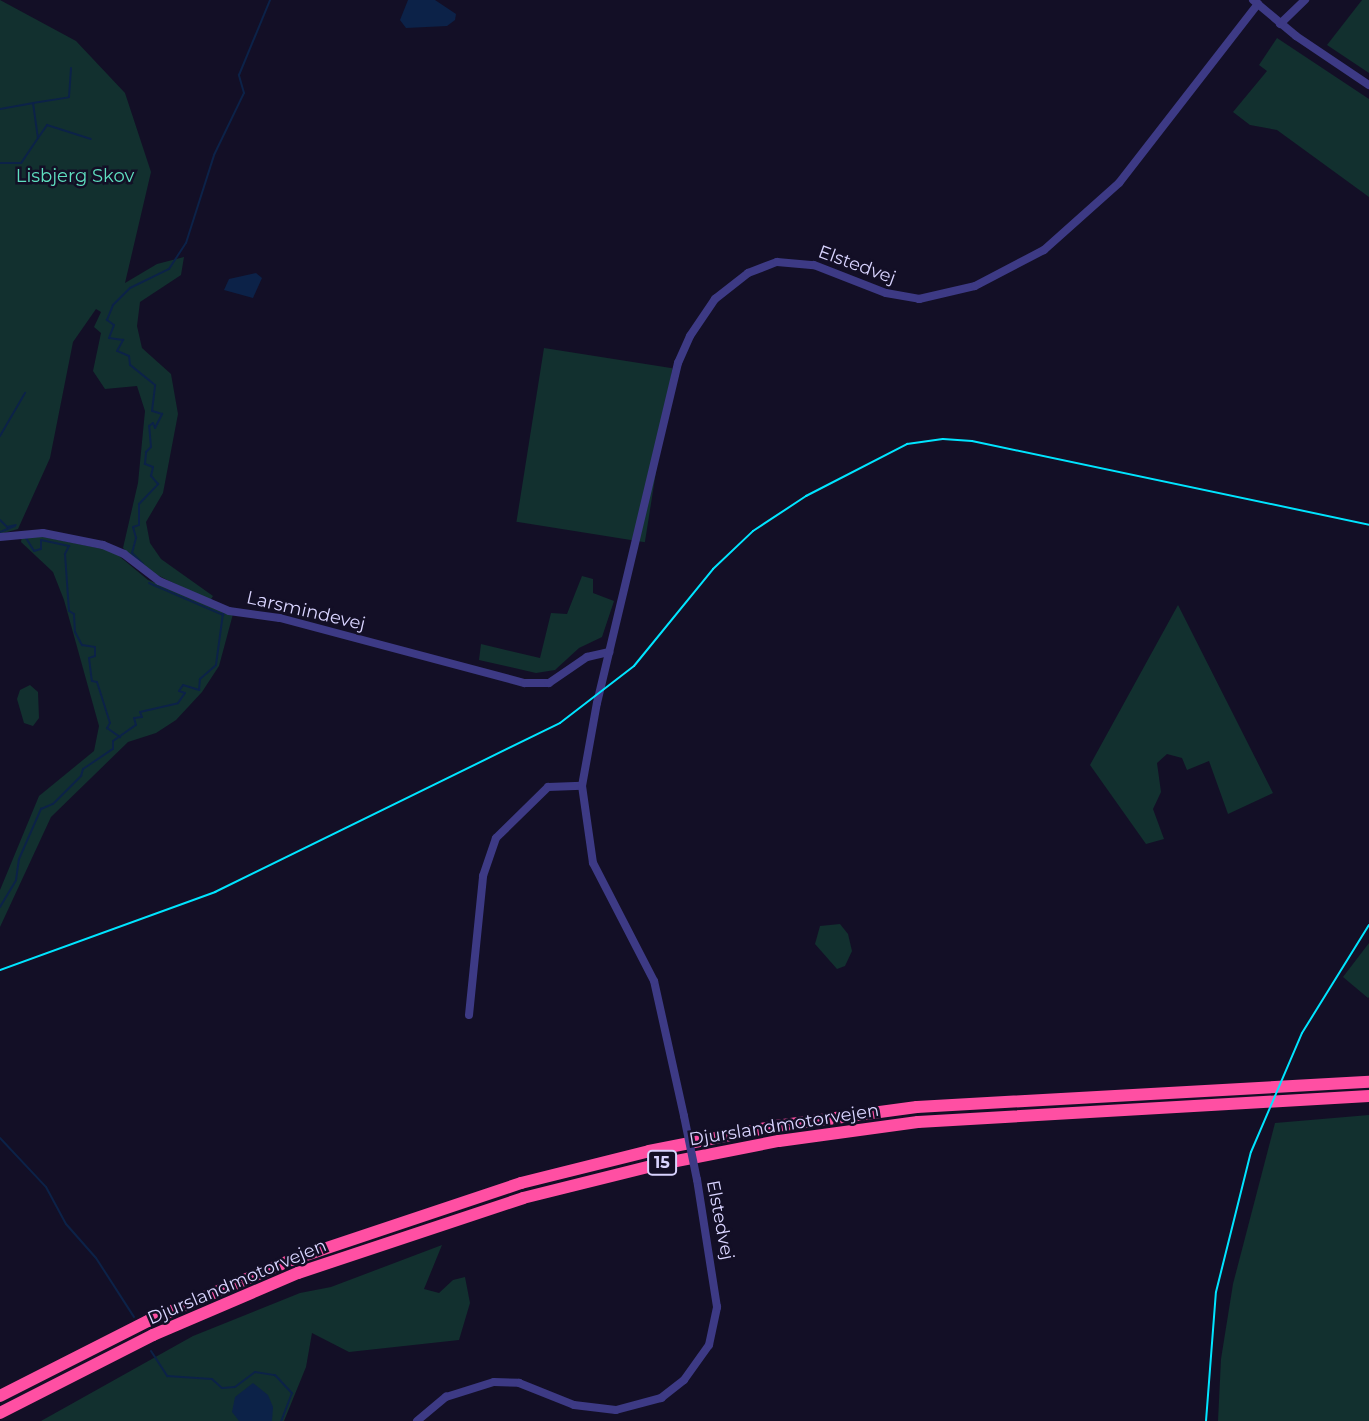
<!DOCTYPE html>
<html>
<head>
<meta charset="utf-8">
<style>
  body { margin:0 }
  #map { position:relative; width:1369px; height:1421px; overflow:hidden; background:#130f26; font-family:Montserrat,sans-serif }
  div>[style] { position:absolute }
  .green>* { inset:0; background:#12302f; transform-origin:0 0 }
  .water>* { inset:0; background:#0c2248 }
  .stream>* { height:2px; margin:-1px; padding:0 1px; transform-origin:1px; border-radius:1px; background:#0c2248 }
  .minor>* { height:8px; margin:-4px; padding:0 4px; transform-origin:4px; border-radius:4px; background:#3d3a85 }
  .highway>* { height:12px; margin:-6px; padding:0 6px; transform-origin:6px; border-radius:6px; background:#ff4fa3 }
  .tram>* { height:2px; margin:-1px; padding:0 1px; transform-origin:1px; border-radius:1px; background:#00e5ff }
  .minor-bridge>* { height:8px; margin:-4px; padding:0 4px; transform-origin:4px; border-radius:4px; background:#3d3a85 }
  span { translate:-50% -50%; white-space:nowrap; text-align:center; line-height:1.15; -webkit-text-stroke:5px #130f26; paint-order:stroke }
  .shield-label span { padding:2px 5px; background:#130f26; border:2px solid; border-radius:5px; -webkit-text-stroke-width:0 }
  .shield-label { font-size:16px; color:#d9d4ff; font-weight:700 }
  .park-label { font-size:18px; color:#5fe0c0 }
  .street-label { font-size:18px; color:#d9d4ff }
</style>
</head>
<body>
<div id="map">
  <div class="green">
    <div style="clip-path:polygon(0 0,76px 41px,125px 93px,151px 172px,125px 283px,157px 264px,184px 257px,181px 275px,140px 302px,137px 326px,142px 348px,171px 374px,178px 414px,163px 493px,146px 522px,150px 543px,161px 559px,213px 596px,210px 601px,147px 570px,123px 548px,138px 483px,145px 411px,137px 386px,105px 389px,93px 371px,101px 333px,94px 327px,101px 312px,96px 309px,73px 342px,50px 458px,18px 529px,0 534px)"></div>
    <div style="clip-path:polygon(1362px 0,1369px 0,1369px 73px,1327px 45px)"></div>
    <div style="clip-path:polygon(1277px 38px,1369px 99px,1369px 197px,1277px 130px,1250px 125px,1233px 112px,1267px 71px,1259px 65px)"></div>
    <div style="left:544px;top:348px;width:130px;height:176px;rotate:9deg"></div>
    <div style="clip-path:polygon(29px 534px,113px 551px,148px 580px,233px 614px,219px 666px,202px 692px,176px 720px,156px 733px,128px 742px,51px 817px,0 927px,0 890px,39px 796px,94px 751px,99px 726px,64px 600px,53px 572px,21px 542px,22px 535px)"></div>
    <div style="clip-path:polygon(582px 576px,593px 579px,593px 593px,614px 601px,602px 637px,579px 648px,555px 670px,536px 673px,479px 660px,481px 644px,540px 658px,551px 613px,567px 614px)"></div>
    <div style="clip-path:polygon(1178px 605px,1273px 793px,1228px 814px,1209px 761px,1187px 770px,1182px 758px,1167px 754px,1157px 763px,1161px 792px,1153px 809px,1164px 839px,1146px 844px,1090px 765px)"></div>
    <div style="clip-path:polygon(30px 685px,38px 692px,39px 718px,33px 726px,24px 723px,17px 699px,20px 690px)"></div>
    <div style="clip-path:polygon(840px 924px,848px 934px,852px 951px,845px 966px,837px 969px,815px 944px,820px 926px)"></div>
    <div style="clip-path:polygon(1369px 943px,1369px 997px,1368px 998px,1343px 977px)"></div>
    <div style="clip-path:polygon(1369px 1115px,1369px 1421px,1218px 1421px,1221px 1359px,1233px 1284px,1275px 1123px)"></div>
    <div style="clip-path:polygon(442px 1245px,424px 1289px,439px 1293px,453px 1280px,465px 1277px,470px 1303px,459px 1340px,349px 1352px,312px 1333px,306px 1367px,284px 1421px,41px 1421px,193px 1336px,300px 1293px,331px 1287px)"></div>
  </div>
  <div class="water">
    <div style="clip-path:polygon(408px 0,435px 0,456px 14px,455px 20px,447px 26px,406px 28px,400px 20px)"></div>
    <div style="clip-path:polygon(256px 273px,262px 278px,253px 298px,224px 290px,229px 279px)"></div>
    <div style="clip-path:polygon(253px 1383px,268px 1395px,273px 1407px,272px 1421px,239px 1421px,232px 1412px,235px 1397px)"></div>
  </div>
  <div class="stream">
    <div style="left:33px;top:103px;width:36px;rotate:-9deg"></div>
    <div style="left:69px;top:97px;width:29px;rotate:-86deg"></div>
    <div style="left:0;top:109px;width:34px;rotate:-10deg"></div>
    <div style="left:33px;top:103px;width:35px;rotate:82deg"></div>
    <div style="left:38px;top:138px;width:30px;rotate:124deg"></div>
    <div style="left:21px;top:163px;width:21px;rotate:180deg"></div>
    <div style="left:38px;top:138px;width:16px;rotate:-55deg"></div>
    <div style="left:47px;top:125px;width:46px;rotate:17.7deg"></div>
    <div style="left:0;top:436px;width:50px;rotate:-59.8deg"></div>
    <div style="left:0;top:520px;width:10px;rotate:45deg"></div>
    <div style="left:7px;top:527px;width:9px;rotate:-13deg"></div>
    <div style="left:0;top:532px;width:16px;rotate:-22deg"></div>
    <div style="left:26px;top:538px;width:15px;rotate:58deg"></div>
    <div style="left:34px;top:551px;width:7px;rotate:-16deg"></div>
    <div style="left:41px;top:549px;width:9px;rotate:-90deg"></div>
    <div style="left:41px;top:540px;width:29px;rotate:12deg"></div>
    <div style="left:69px;top:546px;width:9px;rotate:117deg"></div>
    <div style="left:65px;top:554px;width:57px;rotate:86deg"></div>
    <div style="left:69px;top:611px;width:6px;rotate:31deg"></div>
    <div style="left:74px;top:614px;width:18px;rotate:87deg"></div>
    <div style="left:75px;top:632px;width:15px;rotate:62deg"></div>
    <div style="left:82px;top:645px;width:13px;rotate:9deg"></div>
    <div style="left:95px;top:647px;width:9px;rotate:90deg"></div>
    <div style="left:95px;top:656px;width:6px;rotate:162deg"></div>
    <div style="left:89px;top:658px;width:23px;rotate:83deg"></div>
    <div style="left:92px;top:681px;width:5px;rotate:11deg"></div>
    <div style="left:97px;top:682px;width:43px;rotate:72.4deg"></div>
    <div style="left:110px;top:723px;width:6px;rotate:121deg"></div>
    <div style="left:107px;top:728px;width:16px;rotate:35deg"></div>
    <div style="left:143px;top:564px;width:16px;rotate:-135deg"></div>
    <div style="left:132px;top:553px;width:16px;rotate:-75deg"></div>
    <div style="left:136px;top:538px;width:11px;rotate:-105deg"></div>
    <div style="left:133px;top:527px;width:6px;rotate:-18deg"></div>
    <div style="left:139px;top:525px;width:21px;rotate:-90deg"></div>
    <div style="left:139px;top:504px;width:28px;rotate:-46deg"></div>
    <div style="left:158px;top:484px;width:11px;rotate:-131deg"></div>
    <div style="left:151px;top:476px;width:9px;rotate:-77deg"></div>
    <div style="left:153px;top:467px;width:9px;rotate:-159deg"></div>
    <div style="left:145px;top:464px;width:12px;rotate:-85deg"></div>
    <div style="left:146px;top:452px;width:7px;rotate:-45deg"></div>
    <div style="left:151px;top:447px;width:21px;rotate:-95deg"></div>
    <div style="left:149px;top:426px;width:5px;rotate:-37deg"></div>
    <div style="left:153px;top:423px;width:5px;rotate:68deg"></div>
    <div style="left:155px;top:428px;width:16px;rotate:-63deg"></div>
    <div style="left:162px;top:414px;width:10px;rotate:-163deg"></div>
    <div style="left:152px;top:411px;width:26px;rotate:-83deg"></div>
    <div style="left:155px;top:385px;width:32px;rotate:-141deg"></div>
    <div style="left:130px;top:365px;width:9px;rotate:-96deg"></div>
    <div style="left:129px;top:356px;width:13px;rotate:-157deg"></div>
    <div style="left:117px;top:351px;width:13px;rotate:-61deg"></div>
    <div style="left:123px;top:340px;width:14px;rotate:-172deg"></div>
    <div style="left:109px;top:338px;width:14px;rotate:-69deg"></div>
    <div style="left:114px;top:325px;width:9px;rotate:-144deg"></div>
    <div style="left:107px;top:320px;width:16px;rotate:-68deg"></div>
    <div style="left:113px;top:305px;width:24px;rotate:-45deg"></div>
    <div style="left:130px;top:288px;width:43px;rotate:-26deg"></div>
    <div style="left:169px;top:269px;width:31px;rotate:-57deg"></div>
    <div style="left:186px;top:243px;width:92px;rotate:-72.3deg"></div>
    <div style="left:214px;top:155px;width:69px;rotate:-64.2deg"></div>
    <div style="left:244px;top:93px;width:19px;rotate:-106deg"></div>
    <div style="left:239px;top:75px;width:81px;rotate:-67.5deg"></div>
    <div style="left:149px;top:583px;width:81px;rotate:23.4deg"></div>
    <div style="left:0;top:907px;width:31px;rotate:-59deg"></div>
    <div style="left:16px;top:880px;width:21px;rotate:-82deg"></div>
    <div style="left:19px;top:859px;width:55px;rotate:-66.3deg"></div>
    <div style="left:41px;top:809px;width:13px;rotate:-23deg"></div>
    <div style="left:53px;top:804px;width:40px;rotate:-45deg"></div>
    <div style="left:81px;top:776px;width:7px;rotate:-74deg"></div>
    <div style="left:83px;top:769px;width:36px;rotate:-34deg"></div>
    <div style="left:113px;top:749px;width:8px;rotate:-90deg"></div>
    <div style="left:113px;top:741px;width:28px;rotate:-35deg"></div>
    <div style="left:136px;top:725px;width:7px;rotate:-106deg"></div>
    <div style="left:134px;top:718px;width:8px;rotate:-7deg"></div>
    <div style="left:142px;top:717px;width:5px;rotate:-112deg"></div>
    <div style="left:140px;top:712px;width:39px;rotate:-13deg"></div>
    <div style="left:178px;top:703px;width:12px;rotate:-55deg"></div>
    <div style="left:185px;top:693px;width:6px;rotate:-162deg"></div>
    <div style="left:179px;top:691px;width:7px;rotate:-56deg"></div>
    <div style="left:183px;top:685px;width:17px;rotate:17deg"></div>
    <div style="left:199px;top:690px;width:11px;rotate:-85deg"></div>
    <div style="left:200px;top:679px;width:21px;rotate:-41deg"></div>
    <div style="left:216px;top:665px;width:52px;rotate:-82.3deg"></div>
    <div style="left:0;top:1138px;width:67px;rotate:46.8deg"></div>
    <div style="left:46px;top:1187px;width:42px;rotate:61.6deg"></div>
    <div style="left:66px;top:1224px;width:45px;rotate:48.6deg"></div>
    <div style="left:96px;top:1258px;width:70px;rotate:57.2deg"></div>
    <div style="left:151px;top:1351px;width:30px;rotate:57deg"></div>
    <div style="left:167px;top:1376px;width:45px;rotate:3.8deg"></div>
    <div style="left:212px;top:1379px;width:13px;rotate:42deg"></div>
    <div style="left:222px;top:1388px;width:13px;rotate:-4deg"></div>
    <div style="left:235px;top:1387px;width:25px;rotate:-37deg"></div>
    <div style="left:255px;top:1372px;width:20px;rotate:9deg"></div>
    <div style="left:275px;top:1375px;width:25px;rotate:47deg"></div>
    <div style="left:292px;top:1393px;width:30px;rotate:111deg"></div>
  </div>
  <div class="minor">
    <div style="left:1253px;top:0;width:56px;rotate:39.9deg"></div>
    <div style="left:1296px;top:36px;width:88px;rotate:33.9deg"></div>
    <div style="left:1280px;top:24px;width:35px;rotate:-44deg"></div>
    <div style="left:0;top:537px;width:43px;rotate:-5.3deg"></div>
    <div style="left:43px;top:533px;width:61px;rotate:11.3deg"></div>
    <div style="left:103px;top:545px;width:23px;rotate:23deg"></div>
    <div style="left:124px;top:554px;width:44px;rotate:37.6deg"></div>
    <div style="left:159px;top:581px;width:76px;rotate:23.2deg"></div>
    <div style="left:229px;top:611px;width:51px;rotate:7.8deg"></div>
    <div style="left:280px;top:618px;width:253px;rotate:14.9deg"></div>
    <div style="left:525px;top:683px;width:24px"></div>
    <div style="left:549px;top:683px;width:46px;rotate:-34.4deg"></div>
    <div style="left:587px;top:657px;width:23px;rotate:-13deg"></div>
    <div style="left:469px;top:1015px;width:140px;rotate:-84.2deg"></div>
    <div style="left:483px;top:876px;width:40px;rotate:-71.1deg"></div>
    <div style="left:496px;top:838px;width:73px;rotate:-44.4deg"></div>
    <div style="left:548px;top:787px;width:34px;rotate:-2deg"></div>
    <div style="left:684px;top:1116px;width:138px;rotate:-102.5deg"></div>
    <div style="left:654px;top:981px;width:133px;rotate:-117.3deg"></div>
    <div style="left:593px;top:863px;width:78px;rotate:-98.1deg"></div>
    <div style="left:582px;top:786px;width:84px;rotate:-79.8deg"></div>
    <div style="left:597px;top:703px;width:350px;rotate:-76.6deg"></div>
    <div style="left:678px;top:363px;width:30px;rotate:-66deg"></div>
    <div style="left:690px;top:336px;width:45px;rotate:-56deg"></div>
    <div style="left:715px;top:299px;width:42px;rotate:-38.2deg"></div>
    <div style="left:748px;top:273px;width:31px;rotate:-21deg"></div>
    <div style="left:777px;top:262px;width:37px;rotate:5deg"></div>
    <div style="left:814px;top:265px;width:77px;rotate:21.3deg"></div>
    <div style="left:886px;top:293px;width:34px;rotate:10deg"></div>
    <div style="left:919px;top:299px;width:57px;rotate:-13.1deg"></div>
    <div style="left:975px;top:286px;width:78px;rotate:-27.6deg"></div>
    <div style="left:1044px;top:250px;width:101px;rotate:-41.8deg"></div>
    <div style="left:1119px;top:183px;width:227px;rotate:-52.2deg"></div>
    <div style="left:417px;top:1421px;width:38px;rotate:-40deg"></div>
    <div style="left:446px;top:1397px;width:50px;rotate:-17.4deg"></div>
    <div style="left:494px;top:1382px;width:25px;rotate:2deg"></div>
    <div style="left:519px;top:1383px;width:59px;rotate:21.8deg"></div>
    <div style="left:574px;top:1405px;width:42px;rotate:6.8deg"></div>
    <div style="left:616px;top:1410px;width:47px;rotate:-14.9deg"></div>
    <div style="left:661px;top:1398px;width:29px;rotate:-38deg"></div>
    <div style="left:684px;top:1380px;width:43px;rotate:-54.5deg"></div>
    <div style="left:709px;top:1345px;width:39px;rotate:-78deg"></div>
    <div style="left:717px;top:1307px;width:129px;rotate:-98.9deg"></div>
  </div>
  <div class="highway">
    <div style="left:0;top:1396px;width:166px;rotate:-26.9deg"></div>
    <div style="left:148px;top:1321px;width:155px;rotate:-23.1deg"></div>
    <div style="left:291px;top:1260px;width:243px;rotate:-18.5deg"></div>
    <div style="left:521px;top:1183px;width:132px;rotate:-14deg"></div>
    <div style="left:649px;top:1151px;width:129px;rotate:-11.1deg"></div>
    <div style="left:776px;top:1126px;width:142px;rotate:-7.7deg"></div>
    <div style="left:917px;top:1107px;width:453px;rotate:-3.2deg"></div>
    <div style="left:0;top:1413px;width:172px;rotate:-27deg"></div>
    <div style="left:153px;top:1335px;width:158px;rotate:-23.2deg"></div>
    <div style="left:298px;top:1273px;width:237px;rotate:-18.4deg"></div>
    <div style="left:523px;top:1198px;width:132px;rotate:-14deg"></div>
    <div style="left:651px;top:1166px;width:130px;rotate:-11.1deg"></div>
    <div style="left:779px;top:1141px;width:140px;rotate:-7.8deg"></div>
    <div style="left:918px;top:1122px;width:452px;rotate:-3.3deg"></div>
  </div>
  <div class="tram">
    <div style="left:0;top:970px;width:229px;rotate:-19.9deg"></div>
    <div style="left:215px;top:892px;width:384px;rotate:-26.1deg"></div>
    <div style="left:560px;top:723px;width:93px;rotate:-37.6deg"></div>
    <div style="left:634px;top:666px;width:125px;rotate:-50.8deg"></div>
    <div style="left:713px;top:569px;width:55px;rotate:-43.5deg"></div>
    <div style="left:753px;top:531px;width:64px;rotate:-33.4deg"></div>
    <div style="left:806px;top:496px;width:114px;rotate:-27.2deg"></div>
    <div style="left:907px;top:444px;width:36px;rotate:-8deg"></div>
    <div style="left:943px;top:439px;width:29px;rotate:4deg"></div>
    <div style="left:972px;top:441px;width:406px;rotate:11.9deg"></div>
    <div style="left:1206px;top:1421px;width:129px;rotate:-85.6deg"></div>
    <div style="left:1216px;top:1292px;width:144px;rotate:-76deg"></div>
    <div style="left:1251px;top:1152px;width:129px;rotate:-66.8deg"></div>
    <div style="left:1302px;top:1033px;width:127px;rotate:-58.2deg"></div>
  </div>
  <div class="minor-bridge">
    <div style="left:684px;top:1116px;width:65px;rotate:78.5deg"></div>
  </div>
  <div class="shield-label">
    <span style="left:662px;top:1163px">15</span>
  </div>
  <div class="park-label">
    <span style="left:75px;top:176px">Lisbjerg Skov</span>
  </div>
  <div class="street-label">
    <span style="left:857px;top:265px;rotate:20deg">Elstedvej</span>
    <span style="left:306px;top:611px;rotate:13deg">Larsmindevej</span>
    <span style="left:784px;top:1125px;rotate:-9deg">Djurslandmotorvejen</span>
    <span style="left:720px;top:1220px;rotate:79deg">Elstedvej</span>
    <span style="left:237px;top:1282px;rotate:-23deg">Djurslandmotorvejen</span>
  </div>
</div>
</body>
</html>
